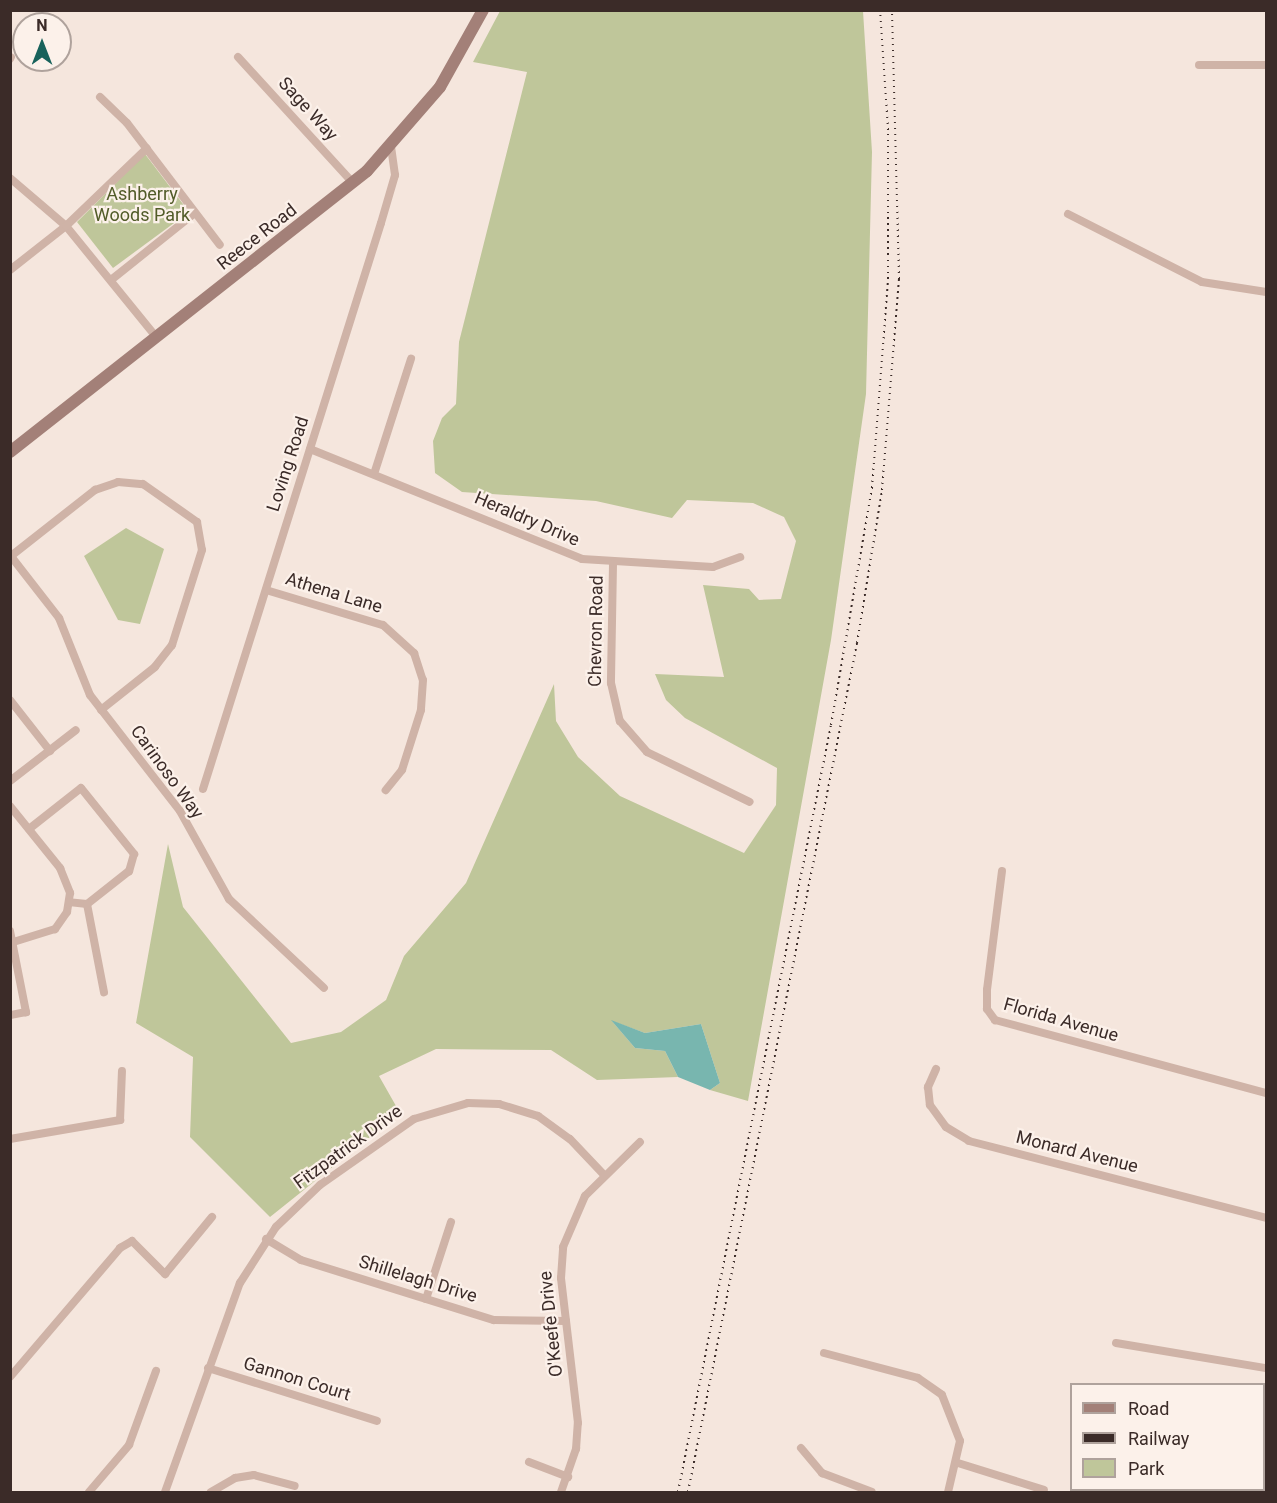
<!DOCTYPE html>
<html>
<head>
<meta charset="utf-8">
<style>
  body { margin:0 }
  #map { position:relative; width:1277px; height:1503px; overflow:hidden; background:#f5e6dd; font-family:Roboto,sans-serif }
  div>[style] { position:absolute }
  .green>* { inset:0; background:#bfc69a }
  .water>* { inset:0; background:#78b6af }
  .minor>* { height:8px; margin:-4px; padding:0 4px; transform-origin:4px; border-radius:4px; background:#cfb3a7 }
  .secondary>* { height:12px; margin:-6px; padding:0 6px; transform-origin:6px; border-radius:6px; background:#a38078 }
  .rail>* { height:2px; margin-top:-1px; transform-origin:0; background:repeating-linear-gradient(90deg,#3b2b28 0 1.5px,transparent 0 6px) }
  span { translate:-50% -50%; white-space:nowrap; text-align:center; line-height:1.15; -webkit-text-stroke:4.5px #fcf1ea; paint-order:stroke }
  .street-label { font-size:18px; color:#3b2b28 }
  .park-label { font-size:18px; color:#525c29 }
  .frame { position:absolute; inset:0; border:12px solid #3b2b28; pointer-events:none }
  .legend { position:absolute; left:1070px; top:1383px; width:195px; height:108px; box-sizing:border-box; background:#fcf1ea; border:2px solid #afa29c; margin:0; padding:8px 10px; list-style:none; font-size:18px; color:#3b2b28 }
  .legend li { display:flex; align-items:center; gap:12px; height:30px }
  .legend b { width:30px; border:2px solid #afa29c }
  .north { position:absolute; left:12px; top:12px; width:60px; height:60px; box-sizing:border-box; background:#fcf1ea; border:2px solid #afa29c; border-radius:50%; rotate:0deg; font-size:16px; font-weight:700; line-height:24px; text-align:center; color:#3b2b28 }
  .north::after { content:''; display:block; margin:auto; width:21px; height:27px; background:#18625b; clip-path:polygon(50% 0,100% 100%,50% 72%,0 100%) }
</style>
</head>
<body>
<div id="map">
  <div class="green">
    <div style="clip-path:polygon(500px 11px,863px 11px,872px 152px,866px 394px,831px 640px,748px 1101px,710px 1090px,720px 1083px,701px 1024px,645px 1033px,612px 1021px,635px 1048px,665px 1051px,678px 1077px,597px 1080px,551px 1050px,436px 1049px,379px 1076px,400px 1113px,270px 1217px,190px 1137px,193px 1057px,136px 1023px,168px 844px,183px 907px,291px 1043px,341px 1032px,386px 1000px,404px 956px,466px 883px,554px 684px,556px 721px,578px 757px,620px 796px,744px 853px,776px 805px,777px 768px,685px 718px,666px 700px,655px 674px,724px 677px,703px 585px,749px 589px,759px 600px,781px 599px,796px 541px,784px 517px,753px 503px,687px 500px,672px 518px,596px 501px,462px 492px,435px 473px,433px 441px,442px 418px,456px 404px,459px 342px,527px 72px,473px 62px)"></div>
    <div style="clip-path:polygon(145px 154px,189px 212px,113px 268px,77px 222px)"></div>
    <div style="clip-path:polygon(126px 528px,164px 549px,140px 624px,118px 620px,84px 556px)"></div>
  </div>
  <div class="water">
    <div style="clip-path:polygon(611px 1020px,645px 1033px,701px 1024px,720px 1083px,710px 1090px,678px 1077px,665px 1051px,635px 1048px)"></div>
  </div>
  <div class="minor">
    <div style="left:238px;top:57px;width:171px;rotate:47.6deg"></div>
    <div style="left:10px;top:59px;width:2px;rotate:-63deg"></div>
    <div style="left:1199px;top:65px;width:67px"></div>
    <div style="left:100px;top:97px;width:37px;rotate:44deg"></div>
    <div style="left:127px;top:123px;width:153px;rotate:52.7deg"></div>
    <div style="left:10px;top:178px;width:74px;rotate:40.6deg"></div>
    <div style="left:66px;top:226px;width:144px;rotate:50.9deg"></div>
    <div style="left:1068px;top:214px;width:150px;rotate:26.9deg"></div>
    <div style="left:1202px;top:282px;width:65px;rotate:8.9deg"></div>
    <div style="left:10px;top:270px;width:71px;rotate:-38.2deg"></div>
    <div style="left:66px;top:226px;width:112px;rotate:-43.9deg"></div>
    <div style="left:111px;top:280px;width:107px;rotate:-38.6deg"></div>
    <div style="left:310px;top:449px;width:293px;rotate:22deg"></div>
    <div style="left:582px;top:559px;width:131px;rotate:3.5deg"></div>
    <div style="left:713px;top:567px;width:29px;rotate:-20deg"></div>
    <div style="left:375px;top:471px;width:118px;rotate:-72.2deg"></div>
    <div style="left:10px;top:555px;width:80px;rotate:52.1deg"></div>
    <div style="left:59px;top:618px;width:83px;rotate:68.1deg"></div>
    <div style="left:90px;top:695px;width:147px;rotate:52.2deg"></div>
    <div style="left:180px;top:811px;width:101px;rotate:60.9deg"></div>
    <div style="left:229px;top:899px;width:130px;rotate:43.1deg"></div>
    <div style="left:11px;top:556px;width:107px;rotate:-38.2deg"></div>
    <div style="left:95px;top:490px;width:24px;rotate:-19deg"></div>
    <div style="left:118px;top:482px;width:25px;rotate:5deg"></div>
    <div style="left:143px;top:484px;width:66px;rotate:35.1deg"></div>
    <div style="left:197px;top:522px;width:28px;rotate:80deg"></div>
    <div style="left:202px;top:550px;width:100px;rotate:107.5deg"></div>
    <div style="left:172px;top:645px;width:28px;rotate:128deg"></div>
    <div style="left:155px;top:667px;width:69px;rotate:141.5deg"></div>
    <div style="left:613px;top:564px;width:119px;rotate:91deg"></div>
    <div style="left:611px;top:683px;width:39px;rotate:77deg"></div>
    <div style="left:620px;top:721px;width:41px;rotate:48.9deg"></div>
    <div style="left:647px;top:752px;width:114px;rotate:25.9deg"></div>
    <div style="left:266px;top:590px;width:122px;rotate:16.7deg"></div>
    <div style="left:383px;top:625px;width:42px;rotate:42.1deg"></div>
    <div style="left:414px;top:653px;width:28px;rotate:72deg"></div>
    <div style="left:423px;top:680px;width:30px;rotate:94deg"></div>
    <div style="left:421px;top:710px;width:63px;rotate:107.6deg"></div>
    <div style="left:402px;top:770px;width:26px;rotate:129deg"></div>
    <div style="left:10px;top:700px;width:65px;rotate:51.9deg"></div>
    <div style="left:10px;top:781px;width:83px;rotate:-37.7deg"></div>
    <div style="left:203px;top:789px;width:593px;rotate:-72.54deg"></div>
    <div style="left:381px;top:223px;width:50px;rotate:-73.7deg"></div>
    <div style="left:395px;top:175px;width:28px;rotate:-98deg"></div>
    <div style="left:10px;top:806px;width:80px;rotate:51.1deg"></div>
    <div style="left:60px;top:868px;width:27px;rotate:68deg"></div>
    <div style="left:70px;top:893px;width:19px;rotate:99deg"></div>
    <div style="left:67px;top:912px;width:21px;rotate:125deg"></div>
    <div style="left:55px;top:929px;width:47px;rotate:162.7deg"></div>
    <div style="left:29px;top:829px;width:66px;rotate:-38.3deg"></div>
    <div style="left:81px;top:788px;width:85px;rotate:51.2deg"></div>
    <div style="left:134px;top:854px;width:18px;rotate:106deg"></div>
    <div style="left:129px;top:871px;width:53px;rotate:141.8deg"></div>
    <div style="left:87px;top:904px;width:18px;rotate:-174deg"></div>
    <div style="left:1002px;top:871px;width:120px;rotate:97.2deg"></div>
    <div style="left:987px;top:990px;width:19px;rotate:90deg"></div>
    <div style="left:987px;top:1009px;width:14px;rotate:54deg"></div>
    <div style="left:995px;top:1020px;width:281px;rotate:15.1deg"></div>
    <div style="left:87px;top:904px;width:90px;rotate:79.1deg"></div>
    <div style="left:10px;top:931px;width:83px;rotate:78.8deg"></div>
    <div style="left:26px;top:1012px;width:16px;rotate:169deg"></div>
    <div style="left:936px;top:1069px;width:20px;rotate:114deg"></div>
    <div style="left:928px;top:1087px;width:18px;rotate:84deg"></div>
    <div style="left:930px;top:1105px;width:27px;rotate:54deg"></div>
    <div style="left:946px;top:1127px;width:27px;rotate:31deg"></div>
    <div style="left:969px;top:1141px;width:307px;rotate:14.5deg"></div>
    <div style="left:10px;top:1139px;width:112px;rotate:-9.8deg"></div>
    <div style="left:120px;top:1120px;width:49px;rotate:-87.7deg"></div>
    <div style="left:266px;top:1239px;width:41px;rotate:31deg"></div>
    <div style="left:301px;top:1260px;width:202px;rotate:17.3deg"></div>
    <div style="left:494px;top:1320px;width:72px;rotate:0.8deg"></div>
    <div style="left:426px;top:1299px;width:81px;rotate:-72deg"></div>
    <div style="left:1116px;top:1343px;width:152px;rotate:9.5deg"></div>
    <div style="left:824px;top:1353px;width:97px;rotate:14.9deg"></div>
    <div style="left:918px;top:1378px;width:29px;rotate:35deg"></div>
    <div style="left:942px;top:1395px;width:49px;rotate:68.6deg"></div>
    <div style="left:960px;top:1441px;width:52px;rotate:103.2deg"></div>
    <div style="left:208px;top:1368px;width:177px;rotate:17.4deg"></div>
    <div style="left:10px;top:1377px;width:170px;rotate:-49.5deg"></div>
    <div style="left:120px;top:1248px;width:14px;rotate:-30deg"></div>
    <div style="left:132px;top:1241px;width:47px;rotate:45deg"></div>
    <div style="left:165px;top:1274px;width:74px;rotate:-50.5deg"></div>
    <div style="left:801px;top:1448px;width:33px;rotate:50deg"></div>
    <div style="left:822px;top:1473px;width:53px;rotate:20.8deg"></div>
    <div style="left:529px;top:1462px;width:42px;rotate:21deg"></div>
    <div style="left:958px;top:1463px;width:90px;rotate:17.4deg"></div>
    <div style="left:89px;top:1492px;width:62px;rotate:-49.6deg"></div>
    <div style="left:129px;top:1445px;width:79px;rotate:-70deg"></div>
    <div style="left:165px;top:1492px;width:222px;rotate:-70.3deg"></div>
    <div style="left:240px;top:1283px;width:67px;rotate:-57.3deg"></div>
    <div style="left:276px;top:1227px;width:61px;rotate:-43.7deg"></div>
    <div style="left:320px;top:1185px;width:115px;rotate:-35.1deg"></div>
    <div style="left:414px;top:1119px;width:56px;rotate:-16.5deg"></div>
    <div style="left:468px;top:1103px;width:31px;rotate:2deg"></div>
    <div style="left:499px;top:1104px;width:41px;rotate:17.1deg"></div>
    <div style="left:538px;top:1116px;width:39px;rotate:36deg"></div>
    <div style="left:570px;top:1139px;width:50px;rotate:46.6deg"></div>
    <div style="left:211px;top:1492px;width:28px;rotate:-30deg"></div>
    <div style="left:235px;top:1478px;width:19px;rotate:-9deg"></div>
    <div style="left:254px;top:1475px;width:42px;rotate:15deg"></div>
    <div style="left:561px;top:1492px;width:46px;rotate:-70.8deg"></div>
    <div style="left:576px;top:1449px;width:26px;rotate:-86deg"></div>
    <div style="left:578px;top:1423px;width:146px;rotate:-96.7deg"></div>
    <div style="left:561px;top:1278px;width:31px;rotate:-86deg"></div>
    <div style="left:563px;top:1247px;width:56px;rotate:-66.7deg"></div>
    <div style="left:585px;top:1196px;width:77px;rotate:-44.5deg"></div>
  </div>
  <div class="secondary">
    <div style="left:10px;top:452px;width:454px;rotate:-38.2deg"></div>
    <div style="left:367px;top:171px;width:111px;rotate:-49deg"></div>
    <div style="left:440px;top:87px;width:88px;rotate:-60.8deg"></div>
  </div>
  <div class="rail">
    <div style="left:678px;top:1492px;width:782px;rotate:-78.72deg"></div>
    <div style="left:831px;top:725px;width:241px;rotate:-80.2deg"></div>
    <div style="left:872px;top:488px;width:210px;rotate:-85.6deg"></div>
    <div style="left:888px;top:279px;width:149px;rotate:-90deg"></div>
    <div style="left:888px;top:130px;width:120px;rotate:-93.8deg"></div>
    <div style="left:688px;top:1492px;width:866px;rotate:-78.74deg"></div>
    <div style="left:857px;top:643px;width:155px;rotate:-80.7deg"></div>
    <div style="left:882px;top:490px;width:212px;rotate:-85.4deg"></div>
    <div style="left:899px;top:279px;width:269px;rotate:-91.5deg"></div>
  </div>
  <div class="street-label">
    <span style="left:308px;top:109px;rotate:48deg">Sage Way</span>
    <span style="left:257px;top:237px;rotate:-38deg">Reece Road</span>
    <span style="left:288px;top:464px;rotate:-72deg">Loving Road</span>
    <span style="left:527px;top:519px;rotate:23deg">Heraldry Drive</span>
    <span style="left:334px;top:593px;rotate:17deg">Athena Lane</span>
    <span style="left:596px;top:631px;rotate:-89deg">Chevron Road</span>
    <span style="left:167px;top:772px;rotate:54deg">Carinoso Way</span>
    <span style="left:1061px;top:1020px;rotate:16deg">Florida Avenue</span>
    <span style="left:348px;top:1147px;rotate:-36deg">Fitzpatrick Drive</span>
    <span style="left:1077px;top:1152px;rotate:14deg">Monard Avenue</span>
    <span style="left:418px;top:1279px;rotate:17deg">Shillelagh Drive</span>
    <span style="left:551px;top:1324px;rotate:-96deg">O'Keefe Drive</span>
    <span style="left:297px;top:1379px;rotate:17deg">Gannon Court</span>
  </div>
  <div class="park-label">
    <span style="left:142px;top:205px">Ashberry<br>Woods Park</span>
  </div>
  <div class="frame"></div>
  <ul class="legend">
  <li><b style="height:8px;background:#a38078"></b>Road</li>
  <li><b style="height:8px;background:#3b2b28"></b>Railway</li>
  <li><b style="height:16px;background:#bfc69a"></b>Park</li>
  </ul>
  <div class="north">N</div>
</div>
</body>
</html>
